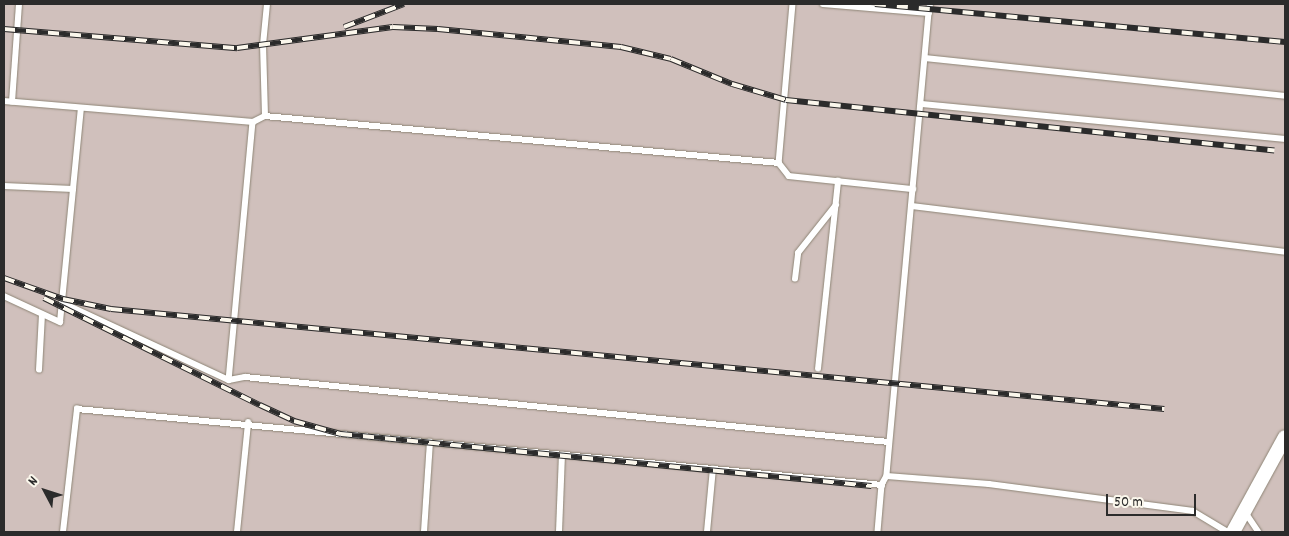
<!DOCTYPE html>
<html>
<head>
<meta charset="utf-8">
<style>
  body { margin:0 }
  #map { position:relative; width:1289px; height:536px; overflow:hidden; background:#f2dfc1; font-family:Dekko,sans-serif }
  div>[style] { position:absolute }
  .industrial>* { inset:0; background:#d0c0bc; transform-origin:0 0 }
  .roads { filter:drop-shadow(0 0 1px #8e8576) drop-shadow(0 0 1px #8e8576) }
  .service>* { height:5.5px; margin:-2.75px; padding:0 2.75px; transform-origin:2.75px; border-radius:2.75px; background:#fff }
  .tertiary>* { height:14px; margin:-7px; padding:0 7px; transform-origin:7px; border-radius:7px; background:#fff }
  .rail>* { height:5.5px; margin-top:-2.75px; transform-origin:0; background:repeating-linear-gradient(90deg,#fbf7ec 0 11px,#2b2b2b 0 22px); box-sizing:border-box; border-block:1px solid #2b2b2b }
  span { translate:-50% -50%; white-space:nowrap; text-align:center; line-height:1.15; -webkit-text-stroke:4px #fbf7ec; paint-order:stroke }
  .frame { position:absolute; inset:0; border:5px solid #2b2b2b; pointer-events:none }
  .north { position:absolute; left:20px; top:466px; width:50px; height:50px; -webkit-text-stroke:4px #fbf7ec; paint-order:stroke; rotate:310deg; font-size:14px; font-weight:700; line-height:20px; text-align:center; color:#2b2b2b }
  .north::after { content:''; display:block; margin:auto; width:18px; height:22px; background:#2b2b2b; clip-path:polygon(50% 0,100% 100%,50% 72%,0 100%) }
  .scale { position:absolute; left:1106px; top:494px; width:90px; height:22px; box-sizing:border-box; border:2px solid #2b2b2b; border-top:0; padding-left:6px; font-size:15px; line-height:18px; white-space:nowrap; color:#2b2b2b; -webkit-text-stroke:4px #fbf7ec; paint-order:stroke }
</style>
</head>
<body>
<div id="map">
  <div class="industrial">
    <div style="left:4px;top:4px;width:1281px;height:528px"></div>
  </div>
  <div class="roads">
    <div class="service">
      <div style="left:793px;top:4px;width:160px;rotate:95deg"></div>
      <div style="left:779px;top:163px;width:16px;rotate:52deg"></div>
      <div style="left:789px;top:176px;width:125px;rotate:6deg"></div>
      <div style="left:823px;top:4px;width:106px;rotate:4.9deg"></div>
      <div style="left:929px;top:13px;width:465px;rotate:95.2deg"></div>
      <div style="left:887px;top:476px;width:10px;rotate:119deg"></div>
      <div style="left:929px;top:13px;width:9px;rotate:-84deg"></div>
      <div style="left:925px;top:58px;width:362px;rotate:6deg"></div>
      <div style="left:4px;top:101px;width:250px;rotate:4.8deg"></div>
      <div style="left:253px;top:122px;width:13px;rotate:-27deg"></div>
      <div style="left:265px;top:116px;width:516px;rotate:5.22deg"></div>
      <div style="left:12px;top:102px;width:98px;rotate:-85.9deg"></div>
      <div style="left:922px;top:104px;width:365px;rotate:5.5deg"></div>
      <div style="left:265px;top:116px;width:71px;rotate:-91.6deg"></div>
      <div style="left:263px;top:45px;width:41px;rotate:-84.4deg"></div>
      <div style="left:253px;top:122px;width:259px;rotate:95.3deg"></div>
      <div style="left:229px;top:380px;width:16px;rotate:-11deg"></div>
      <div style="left:245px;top:377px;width:647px;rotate:5.76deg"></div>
      <div style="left:4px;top:186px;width:69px;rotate:2.5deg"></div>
      <div style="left:73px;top:189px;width:81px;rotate:-84.4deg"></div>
      <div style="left:912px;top:206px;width:376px;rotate:7deg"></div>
      <div style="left:795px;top:279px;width:26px;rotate:-83deg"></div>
      <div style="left:798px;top:253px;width:61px;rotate:-51.6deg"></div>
      <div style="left:4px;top:296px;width:62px;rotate:24.9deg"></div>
      <div style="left:60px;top:322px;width:134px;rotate:-84.4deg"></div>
      <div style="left:63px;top:303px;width:183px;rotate:24.9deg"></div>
      <div style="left:818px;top:369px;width:189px;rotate:-83.9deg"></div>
      <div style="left:39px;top:370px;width:55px;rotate:-86.9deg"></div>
      <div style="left:887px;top:476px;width:102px;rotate:4.5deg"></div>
      <div style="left:989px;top:484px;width:206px;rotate:7.5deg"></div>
      <div style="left:1193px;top:511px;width:41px;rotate:31deg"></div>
      <div style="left:1246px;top:513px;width:23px;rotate:56deg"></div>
      <div style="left:63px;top:532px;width:124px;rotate:-83.5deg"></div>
      <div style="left:77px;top:409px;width:809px;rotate:5.39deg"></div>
      <div style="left:882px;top:485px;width:47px;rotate:94.9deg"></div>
      <div style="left:237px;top:532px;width:110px;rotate:-84.2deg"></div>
      <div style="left:424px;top:532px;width:90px;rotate:-86.2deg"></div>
      <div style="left:559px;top:532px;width:77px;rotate:-87.8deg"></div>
      <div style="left:707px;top:532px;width:63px;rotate:-84.6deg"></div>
    </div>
    <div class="tertiary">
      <div style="left:1233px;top:532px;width:108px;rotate:-61.3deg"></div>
    </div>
  </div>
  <div class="rail">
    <div style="left:875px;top:4px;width:412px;rotate:5.3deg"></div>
    <div style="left:344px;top:27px;width:64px;rotate:-21deg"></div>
    <div style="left:4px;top:29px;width:234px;rotate:4.7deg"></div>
    <div style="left:237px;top:48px;width:157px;rotate:-7.7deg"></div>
    <div style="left:393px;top:27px;width:45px;rotate:2.5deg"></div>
    <div style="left:438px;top:29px;width:184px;rotate:5.6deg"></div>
    <div style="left:621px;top:47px;width:51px;rotate:13.5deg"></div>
    <div style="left:671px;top:59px;width:66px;rotate:22.3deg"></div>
    <div style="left:732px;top:84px;width:56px;rotate:16.5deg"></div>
    <div style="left:786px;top:100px;width:491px;rotate:5.9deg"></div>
    <div style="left:4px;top:278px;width:63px;rotate:19.6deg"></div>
    <div style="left:63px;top:299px;width:49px;rotate:11.8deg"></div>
    <div style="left:111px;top:309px;width:1058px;rotate:5.42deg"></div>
    <div style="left:44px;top:298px;width:241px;rotate:26.4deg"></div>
    <div style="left:260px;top:405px;width:38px;rotate:25deg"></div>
    <div style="left:294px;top:421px;width:49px;rotate:15.5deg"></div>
    <div style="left:341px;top:434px;width:533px;rotate:5.6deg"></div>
  </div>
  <div class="frame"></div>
  <div class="north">N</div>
  <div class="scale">50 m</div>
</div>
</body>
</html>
